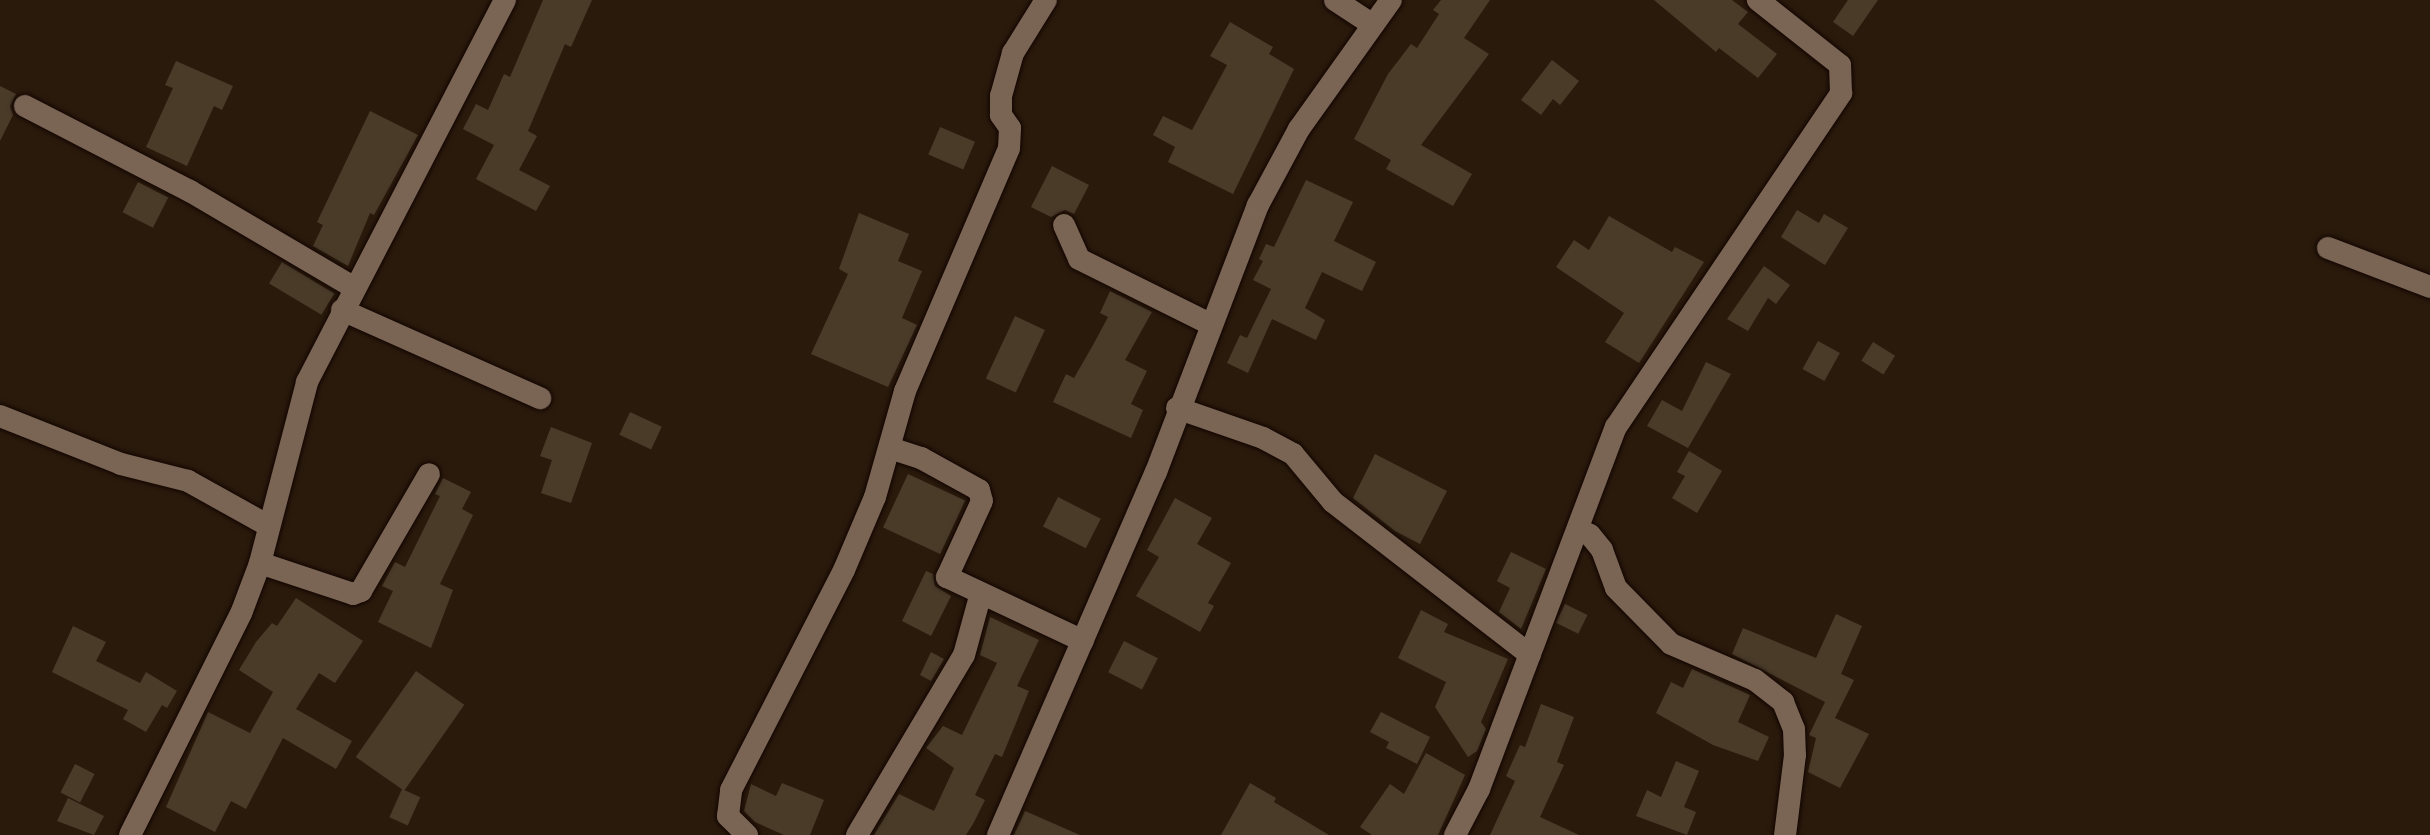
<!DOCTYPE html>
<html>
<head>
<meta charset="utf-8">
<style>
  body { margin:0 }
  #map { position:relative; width:2430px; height:835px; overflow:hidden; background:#2a1a0c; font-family:Helvetica,sans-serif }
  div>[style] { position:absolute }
  .building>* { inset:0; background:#4a3b29; transform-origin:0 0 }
  .roads { filter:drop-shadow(0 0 2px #120500) drop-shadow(0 0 2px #120500) }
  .minor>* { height:22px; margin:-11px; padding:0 11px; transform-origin:11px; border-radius:11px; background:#7a6555 }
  span { translate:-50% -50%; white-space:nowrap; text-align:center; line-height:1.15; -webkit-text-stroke:8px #0d0703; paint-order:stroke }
</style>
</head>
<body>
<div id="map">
  <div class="building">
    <div style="clip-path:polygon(543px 0,592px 0,571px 47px,565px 44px,528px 131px,537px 136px,519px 170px,550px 186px,536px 211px,476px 179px,494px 145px,463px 129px,476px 104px,488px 110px,504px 74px,510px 77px)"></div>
    <div style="clip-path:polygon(1441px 0,1490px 0,1464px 38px,1489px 54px,1421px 145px,1472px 174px,1453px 206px,1386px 169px,1391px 160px,1354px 139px,1388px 74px,1411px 44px,1417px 48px,1439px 14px,1433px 10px)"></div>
    <div style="clip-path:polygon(1654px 0,1732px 0,1748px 12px,1738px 24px,1777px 54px,1758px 78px,1719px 48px,1716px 52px)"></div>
    <div style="clip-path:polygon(1848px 0,1878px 0,1853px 36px,1833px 22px)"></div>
    <div style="clip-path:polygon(1230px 22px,1273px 47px,1269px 54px,1294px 69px,1233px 194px,1168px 162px,1175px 147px,1153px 135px,1163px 116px,1192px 130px,1227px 65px,1210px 56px)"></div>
    <div style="clip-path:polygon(1552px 60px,1579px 81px,1560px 105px,1553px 99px,1541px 115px,1521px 100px)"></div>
    <div style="clip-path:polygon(176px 61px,233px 86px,222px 110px,214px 106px,187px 166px,146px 147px,173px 88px,165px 85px)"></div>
    <div style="clip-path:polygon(0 86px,16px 94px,10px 106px,13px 115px,0 141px)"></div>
    <div style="clip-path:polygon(370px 111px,418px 135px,374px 215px,370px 213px,348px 266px,313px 246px,323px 225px,317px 222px)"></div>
    <div style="left:940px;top:127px;width:38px;height:30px;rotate:23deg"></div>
    <div style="clip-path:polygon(1052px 166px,1089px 185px,1074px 214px,1065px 210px,1051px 217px,1031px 207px)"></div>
    <div style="clip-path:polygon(1306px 180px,1353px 202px,1334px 241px,1376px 262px,1362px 291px,1322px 272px,1305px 308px,1325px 320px,1316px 340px,1272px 319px,1248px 373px,1227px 363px,1240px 335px,1247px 338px,1271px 289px,1253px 280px,1263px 261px,1259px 259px,1266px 244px,1274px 247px)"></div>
    <div style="left:138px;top:182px;width:34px;height:34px;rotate:27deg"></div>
    <div style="clip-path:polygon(1797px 210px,1819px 223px,1824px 214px,1848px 228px,1825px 265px,1781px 237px)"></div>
    <div style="clip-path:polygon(859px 213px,909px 234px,898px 261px,922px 271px,902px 318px,917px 325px,888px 387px,811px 354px,848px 274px,839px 269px)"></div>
    <div style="clip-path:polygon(1609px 216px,1672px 252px,1675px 247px,1704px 262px,1639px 363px,1605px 342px,1624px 313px,1556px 267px,1574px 240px,1589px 250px)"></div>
    <div style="left:282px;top:262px;width:61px;height:25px;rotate:31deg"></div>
    <div style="clip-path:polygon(1764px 266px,1790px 285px,1776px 304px,1768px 298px,1748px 331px,1727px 319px)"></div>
    <div style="clip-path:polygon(1110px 291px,1152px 312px,1125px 360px,1147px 371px,1131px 404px,1143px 410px,1131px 438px,1053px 402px,1066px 374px,1074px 378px,1093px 345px,1108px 317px,1100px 313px)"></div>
    <div style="left:1015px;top:316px;width:33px;height:69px;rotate:25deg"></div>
    <div style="left:1818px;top:341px;width:25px;height:32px;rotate:29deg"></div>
    <div style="left:1873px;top:342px;width:26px;height:22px;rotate:32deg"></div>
    <div style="clip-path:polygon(1706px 362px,1731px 374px,1688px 448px,1647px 426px,1662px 400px,1682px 411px)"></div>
    <div style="left:630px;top:412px;width:35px;height:25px;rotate:25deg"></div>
    <div style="clip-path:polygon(551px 427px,592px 443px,571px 503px,541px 493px,552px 460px,540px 456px)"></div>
    <div style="clip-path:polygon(1689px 451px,1722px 471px,1697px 513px,1672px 498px,1685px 476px,1677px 472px)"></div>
    <div style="clip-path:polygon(1375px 454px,1447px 491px,1420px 544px,1395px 531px,1353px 498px)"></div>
    <div style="left:908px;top:474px;width:63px;height:59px;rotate:25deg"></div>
    <div style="clip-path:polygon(443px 478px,471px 492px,462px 509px,473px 515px,440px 584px,453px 590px,431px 648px,378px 622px,393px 591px,382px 586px,395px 562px,405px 567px,440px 496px,435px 494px)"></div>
    <div style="left:1058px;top:497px;width:48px;height:33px;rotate:27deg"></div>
    <div style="clip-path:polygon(1175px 498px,1212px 518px,1197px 544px,1231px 563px,1208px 603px,1214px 606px,1200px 632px,1136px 596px,1159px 557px,1147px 550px)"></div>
    <div style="clip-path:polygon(1511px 552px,1546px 569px,1521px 629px,1499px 612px,1510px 588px,1497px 581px)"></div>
    <div style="clip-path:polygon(926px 571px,933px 574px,935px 586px,951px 596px,931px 636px,902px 621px)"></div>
    <div style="clip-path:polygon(296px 598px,363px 641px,335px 683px,319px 673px,296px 709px,352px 741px,336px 769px,283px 738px,246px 809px,231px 801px,215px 832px,166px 807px,208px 712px,250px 733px,273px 692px,239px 670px,256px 642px,272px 623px,277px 626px)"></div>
    <div style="left:1565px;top:604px;width:25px;height:21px;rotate:26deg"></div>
    <div style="clip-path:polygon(1421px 610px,1448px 624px,1444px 632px,1508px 659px,1481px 722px,1486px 729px,1477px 751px,1468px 757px,1435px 707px,1446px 682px,1398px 658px)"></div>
    <div style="clip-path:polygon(1836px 614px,1862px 626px,1841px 674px,1854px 680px,1835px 718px,1869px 734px,1840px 788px,1808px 772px,1816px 738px,1809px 735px,1825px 702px,1732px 654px,1743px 628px,1816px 658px)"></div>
    <div style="clip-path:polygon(990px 617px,1039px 640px,1017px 686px,1029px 691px,1002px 757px,995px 754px,975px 795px,985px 800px,973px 824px,966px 835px,874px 835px,899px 794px,934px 811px,954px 768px,926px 748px,943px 726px,962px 735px,975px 708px,997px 663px,980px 655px)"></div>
    <div style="clip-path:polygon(73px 626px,106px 642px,96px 661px,140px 683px,146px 672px,177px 691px,167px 708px,162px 705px,146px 732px,123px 719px,128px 710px,52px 672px)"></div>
    <div style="left:1124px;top:641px;width:38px;height:35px;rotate:27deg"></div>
    <div style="clip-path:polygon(931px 652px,944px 659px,931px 681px,920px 675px)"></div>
    <div style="clip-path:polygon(1692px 669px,1750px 695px,1738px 722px,1769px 737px,1758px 761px,1713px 745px,1656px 713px,1671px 682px,1683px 688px)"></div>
    <div style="left:416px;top:671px;width:59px;height:105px;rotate:35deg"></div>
    <div style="clip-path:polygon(1541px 704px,1574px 717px,1557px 762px,1564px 765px,1540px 817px,1579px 835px,1490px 835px,1515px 781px,1506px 776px,1520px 745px,1525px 747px)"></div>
    <div style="clip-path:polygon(1381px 712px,1430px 737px,1417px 764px,1386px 748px,1389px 742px,1370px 732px)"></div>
    <div style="clip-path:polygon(1426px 753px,1465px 775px,1438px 835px,1372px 835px,1360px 827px,1390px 784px,1404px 794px)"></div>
    <div style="clip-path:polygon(1676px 761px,1699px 771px,1684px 807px,1696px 812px,1687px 835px,1636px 816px,1647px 790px,1661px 797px)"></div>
    <div style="left:75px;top:764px;width:22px;height:32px;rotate:27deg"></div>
    <div style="clip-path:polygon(782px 783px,824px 800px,810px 835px,784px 835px,755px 822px,744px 811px,751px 784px,776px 796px)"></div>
    <div style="clip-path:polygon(1250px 783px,1276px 798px,1274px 802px,1329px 835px,1221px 835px)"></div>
    <div style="left:402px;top:789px;width:20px;height:31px;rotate:24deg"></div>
    <div style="clip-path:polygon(68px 798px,104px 816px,94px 835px,57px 821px)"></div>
    <div style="clip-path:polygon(1025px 811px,1080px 835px,1014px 835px)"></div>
  </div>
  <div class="roads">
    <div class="minor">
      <div style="left:1335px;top:0;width:45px;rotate:33.3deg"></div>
      <div style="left:25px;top:106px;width:186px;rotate:27.3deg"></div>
      <div style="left:190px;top:191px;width:191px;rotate:30.5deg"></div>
      <div style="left:1064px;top:225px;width:37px;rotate:66deg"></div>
      <div style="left:1079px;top:259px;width:146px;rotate:26.4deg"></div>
      <div style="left:2328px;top:248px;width:109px;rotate:20.9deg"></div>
      <div style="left:342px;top:310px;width:217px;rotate:24deg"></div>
      <div style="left:1177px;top:408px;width:91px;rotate:19.2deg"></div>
      <div style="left:1263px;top:438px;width:34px;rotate:28deg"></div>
      <div style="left:1293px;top:454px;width:62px;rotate:50.2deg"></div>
      <div style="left:1333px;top:502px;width:249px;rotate:37.8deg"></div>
      <div style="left:0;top:416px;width:130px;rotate:21.6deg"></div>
      <div style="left:121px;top:464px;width:69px;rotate:14.2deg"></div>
      <div style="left:188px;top:481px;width:90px;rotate:29.1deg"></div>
      <div style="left:890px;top:448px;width:33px;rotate:18deg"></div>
      <div style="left:921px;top:458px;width:66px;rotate:28.9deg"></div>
      <div style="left:979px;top:490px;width:11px;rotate:75deg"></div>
      <div style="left:982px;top:501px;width:84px;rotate:114.7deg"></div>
      <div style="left:947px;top:577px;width:150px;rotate:25.2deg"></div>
      <div style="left:1578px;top:529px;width:13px;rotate:27deg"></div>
      <div style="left:1590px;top:535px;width:19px;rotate:51deg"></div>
      <div style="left:1602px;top:550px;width:40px;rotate:69.8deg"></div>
      <div style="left:1616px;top:588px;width:78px;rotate:45.5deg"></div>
      <div style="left:1671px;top:644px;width:91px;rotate:23.2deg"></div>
      <div style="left:1755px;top:680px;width:36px;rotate:38deg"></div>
      <div style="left:1783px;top:702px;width:29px;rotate:68deg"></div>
      <div style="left:1794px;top:729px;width:26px;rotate:88deg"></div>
      <div style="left:1795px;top:755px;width:81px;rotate:97.1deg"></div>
      <div style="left:260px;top:563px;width:98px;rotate:18.4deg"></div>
      <div style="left:353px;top:594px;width:9px;rotate:-21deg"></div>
      <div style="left:361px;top:591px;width:135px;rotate:-59.8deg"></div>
      <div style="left:130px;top:835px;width:250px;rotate:-63.4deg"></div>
      <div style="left:242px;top:611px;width:51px;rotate:-69.4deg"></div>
      <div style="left:260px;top:563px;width:187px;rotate:-75.4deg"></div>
      <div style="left:307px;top:382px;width:430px;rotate:-62.6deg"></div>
      <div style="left:747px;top:835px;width:27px;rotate:-135deg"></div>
      <div style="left:728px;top:816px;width:26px;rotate:-83deg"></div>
      <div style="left:731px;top:790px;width:247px;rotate:-62.8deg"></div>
      <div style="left:844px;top:570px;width:79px;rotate:-67deg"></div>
      <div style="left:875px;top:497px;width:110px;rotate:-74.2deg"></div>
      <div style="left:905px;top:391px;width:264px;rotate:-66.8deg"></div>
      <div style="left:1009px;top:148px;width:20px;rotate:-87deg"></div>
      <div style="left:1010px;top:128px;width:16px;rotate:-125deg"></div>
      <div style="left:1001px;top:115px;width:19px;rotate:-90deg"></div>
      <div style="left:1001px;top:96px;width:45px;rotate:-74.4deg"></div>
      <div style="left:1013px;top:53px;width:62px;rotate:-58.1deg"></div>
      <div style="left:857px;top:835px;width:209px;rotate:-59.3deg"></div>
      <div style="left:964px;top:655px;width:64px;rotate:-74.7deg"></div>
      <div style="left:998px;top:835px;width:396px;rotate:-66.5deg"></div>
      <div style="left:1156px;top:472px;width:286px;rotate:-69.1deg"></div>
      <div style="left:1258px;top:205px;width:86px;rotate:-61.7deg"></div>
      <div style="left:1299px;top:129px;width:158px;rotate:-54.5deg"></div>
      <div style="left:1455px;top:835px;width:52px;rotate:-62.4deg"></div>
      <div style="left:1479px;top:789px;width:387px;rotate:-69.3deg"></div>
      <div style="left:1616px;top:427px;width:403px;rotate:-56deg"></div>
      <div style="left:1841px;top:93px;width:28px;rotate:-92deg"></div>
      <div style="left:1840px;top:65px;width:105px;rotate:-141.6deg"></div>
    </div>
  </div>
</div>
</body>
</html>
